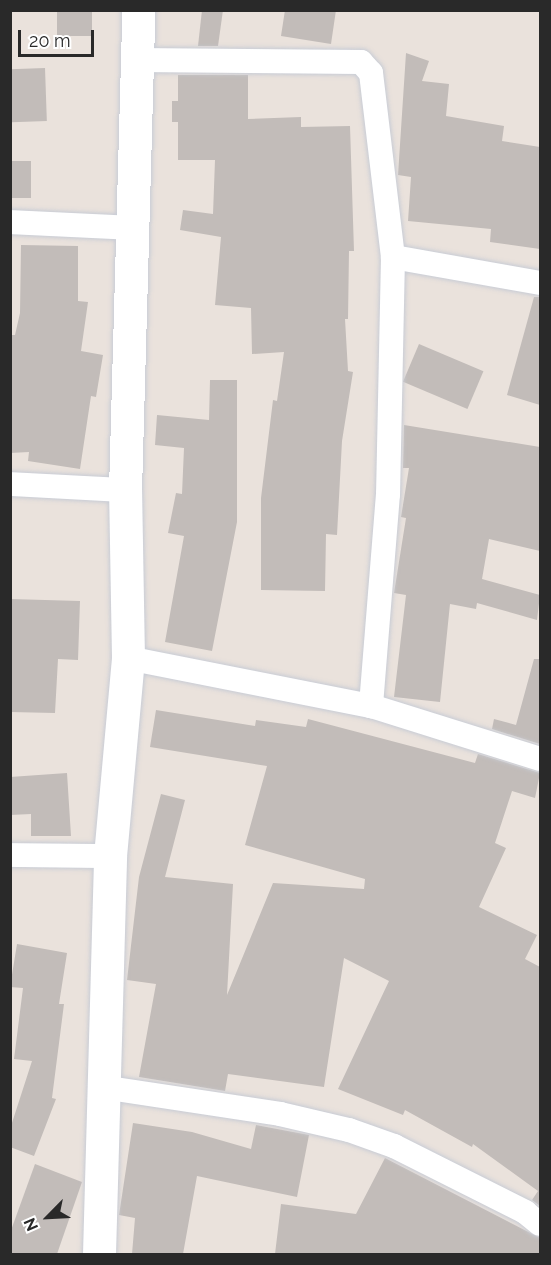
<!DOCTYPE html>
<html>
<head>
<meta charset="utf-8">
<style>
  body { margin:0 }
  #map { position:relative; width:551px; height:1265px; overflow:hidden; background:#eae2dc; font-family:Raleway,sans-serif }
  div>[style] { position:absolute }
  .building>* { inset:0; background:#c2bcb9; transform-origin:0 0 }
  .roads { filter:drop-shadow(0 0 2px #c8ccd5) drop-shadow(0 0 2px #c8ccd5) }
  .minor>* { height:24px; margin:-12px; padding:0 12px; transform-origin:12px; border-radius:12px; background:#fff }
  .secondary>* { height:33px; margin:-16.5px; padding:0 16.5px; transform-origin:16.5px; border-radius:16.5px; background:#fff }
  span { translate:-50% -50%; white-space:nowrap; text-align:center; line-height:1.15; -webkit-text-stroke:4.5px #fff; paint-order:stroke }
  .frame { position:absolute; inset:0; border:12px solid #292929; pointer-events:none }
  .north { position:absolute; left:18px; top:1187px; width:60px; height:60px; -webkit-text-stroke:4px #fff; paint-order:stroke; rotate:246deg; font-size:16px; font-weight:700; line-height:24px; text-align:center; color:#292929 }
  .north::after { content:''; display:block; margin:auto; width:21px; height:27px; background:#292929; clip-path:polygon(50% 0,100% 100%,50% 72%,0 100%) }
  .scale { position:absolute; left:18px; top:30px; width:76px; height:27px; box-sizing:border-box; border:3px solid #292929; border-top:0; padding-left:8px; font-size:18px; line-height:21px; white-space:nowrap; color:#292929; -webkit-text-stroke:4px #fff; paint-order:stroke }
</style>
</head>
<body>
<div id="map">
  <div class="building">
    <div style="left:57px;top:10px;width:35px;height:26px"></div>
    <div style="clip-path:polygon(202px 10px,223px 10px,218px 46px,198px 46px)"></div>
    <div style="clip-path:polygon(285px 10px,336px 10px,331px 44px,281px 36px)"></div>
    <div style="clip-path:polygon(406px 53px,429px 61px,422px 81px,449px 84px,446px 116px,504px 126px,502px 141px,540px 147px,540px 249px,490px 242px,491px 229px,408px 221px,411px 177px,398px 175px)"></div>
    <div style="left:45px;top:68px;width:53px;height:35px;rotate:88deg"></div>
    <div style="clip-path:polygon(178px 75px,248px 75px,248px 119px,301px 117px,301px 127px,350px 126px,354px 251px,349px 251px,348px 319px,345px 319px,348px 371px,353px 372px,342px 441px,337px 535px,326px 534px,325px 591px,261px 590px,261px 498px,273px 400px,277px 401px,284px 352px,252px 354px,251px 308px,215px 305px,221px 237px,180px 230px,183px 210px,213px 214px,215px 160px,178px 160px,178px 122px,172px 122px,172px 101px,178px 101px)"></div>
    <div style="left:10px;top:161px;width:21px;height:37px"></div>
    <div style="clip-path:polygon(21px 245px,78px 246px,78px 301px,88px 302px,81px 351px,103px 355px,96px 397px,91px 396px,80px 469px,28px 461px,29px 452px,10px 453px,10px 335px,15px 335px,20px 313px)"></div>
    <div style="clip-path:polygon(534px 297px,540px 297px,540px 405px,507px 395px)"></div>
    <div style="left:419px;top:344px;width:70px;height:41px;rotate:23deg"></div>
    <div style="clip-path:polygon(210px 380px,237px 380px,237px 522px,212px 651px,165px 642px,184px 536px,168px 533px,176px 493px,182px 494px,184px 448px,155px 445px,157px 415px,209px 420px)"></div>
    <div style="clip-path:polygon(404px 425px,540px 447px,540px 551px,489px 539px,482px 579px,540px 595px,537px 620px,477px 603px,476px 609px,450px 604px,440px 702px,394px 697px,406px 595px,394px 593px,406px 518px,401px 517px,409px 468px,403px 468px)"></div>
    <div style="clip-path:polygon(10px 599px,80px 601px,78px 660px,58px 659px,55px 713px,10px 712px)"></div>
    <div style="clip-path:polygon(534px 659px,540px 659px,540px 744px,492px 729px,494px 719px,516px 725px)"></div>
    <div style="clip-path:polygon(156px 710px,255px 726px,256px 720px,306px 727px,308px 719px,475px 763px,478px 754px,540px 773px,535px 798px,512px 791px,495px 843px,506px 848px,479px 907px,537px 935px,525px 959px,540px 967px,540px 1206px,532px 1200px,538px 1191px,473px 1144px,472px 1147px,405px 1110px,403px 1115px,338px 1089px,389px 981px,344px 958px,324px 1087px,228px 1074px,225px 1091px,139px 1077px,156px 984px,127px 980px,139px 877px,161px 794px,185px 800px,165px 877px,233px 884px,227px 995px,273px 883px,364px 889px,365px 879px,245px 845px,267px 766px,150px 747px)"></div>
    <div style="clip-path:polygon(67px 773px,71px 836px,31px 836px,31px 814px,10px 815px,10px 777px)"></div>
    <div style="clip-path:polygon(17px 944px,67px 953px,59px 1004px,64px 1004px,52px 1098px,56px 1099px,34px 1156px,10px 1147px,10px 1129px,32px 1061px,14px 1059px,23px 988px,10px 987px)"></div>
    <div style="clip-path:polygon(133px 1123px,192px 1132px,251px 1149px,256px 1125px,309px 1135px,297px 1197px,197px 1176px,183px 1254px,132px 1254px,135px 1218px,119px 1215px)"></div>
    <div style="clip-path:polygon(385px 1158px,540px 1238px,540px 1254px,275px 1254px,281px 1204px,356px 1214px)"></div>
    <div style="clip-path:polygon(35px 1164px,82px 1182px,57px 1254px,10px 1254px,10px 1233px)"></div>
  </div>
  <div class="roads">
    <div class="minor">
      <div style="left:137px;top:60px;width:224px;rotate:0.5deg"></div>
      <div style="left:361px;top:62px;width:15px;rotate:48deg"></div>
      <div style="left:371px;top:73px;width:185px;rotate:83.2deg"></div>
      <div style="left:393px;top:257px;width:237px;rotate:91.2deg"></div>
      <div style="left:388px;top:494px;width:213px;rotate:94.6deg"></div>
      <div style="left:10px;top:222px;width:123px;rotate:2.8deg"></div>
      <div style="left:393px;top:257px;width:149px;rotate:10deg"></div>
      <div style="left:10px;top:484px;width:115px;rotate:3deg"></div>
      <div style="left:128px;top:658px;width:248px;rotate:11.2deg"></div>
      <div style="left:371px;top:706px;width:177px;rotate:17.4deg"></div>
      <div style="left:10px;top:855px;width:100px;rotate:0.6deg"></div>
      <div style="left:102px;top:1087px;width:180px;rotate:8.6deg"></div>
      <div style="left:280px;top:1114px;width:71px;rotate:13.1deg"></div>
      <div style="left:349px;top:1130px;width:48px;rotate:19.6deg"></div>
      <div style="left:394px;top:1146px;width:147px;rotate:26.7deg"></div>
      <div style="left:525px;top:1212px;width:19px;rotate:39deg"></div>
    </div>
    <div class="secondary">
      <div style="left:99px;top:1254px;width:398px;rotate:-88.4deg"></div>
      <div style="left:110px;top:856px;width:199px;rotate:-84.8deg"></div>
      <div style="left:128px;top:658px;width:168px;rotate:-91deg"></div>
      <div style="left:125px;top:490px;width:480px;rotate:-88.4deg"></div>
    </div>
  </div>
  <div class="frame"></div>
  <div class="north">N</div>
  <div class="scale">20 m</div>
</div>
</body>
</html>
